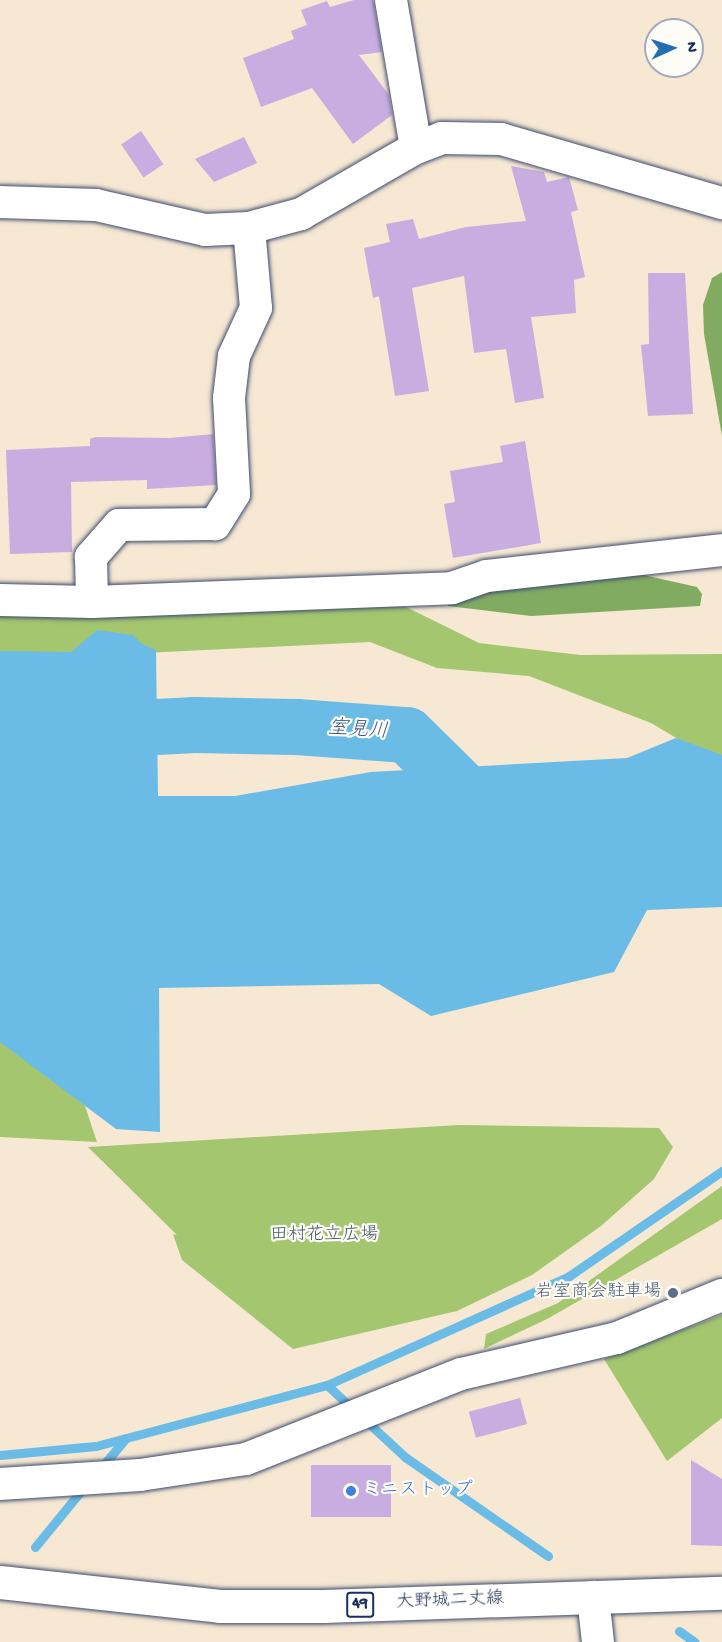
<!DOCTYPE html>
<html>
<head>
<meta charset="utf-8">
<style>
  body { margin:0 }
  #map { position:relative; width:722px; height:1642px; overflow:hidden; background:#f6e8d3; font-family:"Gochi Hand","Klee One",sans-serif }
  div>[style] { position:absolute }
  .green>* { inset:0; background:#a3c66f }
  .forest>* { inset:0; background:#82ab62 }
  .water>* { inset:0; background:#6abbe5 }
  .stream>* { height:9px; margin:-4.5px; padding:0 4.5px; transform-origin:4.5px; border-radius:4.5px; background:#6abbe5 }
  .river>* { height:56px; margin:-28px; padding:0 28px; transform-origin:28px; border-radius:28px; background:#6abbe5 }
  .building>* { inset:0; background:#c8ade0; transform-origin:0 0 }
  .roads { filter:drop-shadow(0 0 2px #3c4b70) drop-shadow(0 0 2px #3c4b70) }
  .minor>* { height:32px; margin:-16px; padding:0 16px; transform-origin:16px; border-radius:16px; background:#fff }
  .major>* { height:33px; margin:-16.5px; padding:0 16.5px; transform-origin:16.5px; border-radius:16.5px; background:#fff }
  .dots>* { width:16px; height:16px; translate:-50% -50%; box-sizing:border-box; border:3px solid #fdfcf7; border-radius:50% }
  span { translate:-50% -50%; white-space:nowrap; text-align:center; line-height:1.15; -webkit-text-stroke:4.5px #fdfcf7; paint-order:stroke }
  .shield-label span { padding:2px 4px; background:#fdfcf7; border:2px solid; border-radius:4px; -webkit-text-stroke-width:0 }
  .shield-label { font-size:16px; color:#1b2f5e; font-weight:700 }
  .park-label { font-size:18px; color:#445c63 }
  .service-label { font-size:18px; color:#4e5e75 }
  .right { translate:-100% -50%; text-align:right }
  .shop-label { font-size:18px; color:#366cbe }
  .left { translate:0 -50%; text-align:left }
  .street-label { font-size:18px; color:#1b2f5e }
  .water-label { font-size:20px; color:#335986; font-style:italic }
  .north { position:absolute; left:644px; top:18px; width:60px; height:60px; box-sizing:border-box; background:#fdfcf7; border:2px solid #a3aaba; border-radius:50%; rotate:87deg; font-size:16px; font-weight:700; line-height:24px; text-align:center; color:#1b2f5e }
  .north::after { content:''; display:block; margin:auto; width:21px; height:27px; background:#1f6fb2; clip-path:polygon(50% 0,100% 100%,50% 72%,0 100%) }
</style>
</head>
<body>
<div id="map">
  <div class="green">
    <div style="clip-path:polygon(396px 602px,479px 643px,580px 655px,722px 654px,722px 765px,651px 723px,529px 676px,437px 668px,370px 642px,0 660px,0 616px,174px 615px)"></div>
    <div style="clip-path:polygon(0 1026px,80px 1091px,97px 1142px,0 1137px)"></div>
    <div style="clip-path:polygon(459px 1125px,659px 1128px,673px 1147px,654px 1179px,601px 1226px,532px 1275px,457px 1311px,293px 1349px,182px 1260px,173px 1234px,177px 1235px,88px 1147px)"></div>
    <div style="clip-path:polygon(722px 1186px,722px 1219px,547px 1319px,484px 1349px,486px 1334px,558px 1303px)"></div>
    <div style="clip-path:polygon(722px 1315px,722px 1418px,667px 1461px,604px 1359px)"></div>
  </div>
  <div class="forest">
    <div style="clip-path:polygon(722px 272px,722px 436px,704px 334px,703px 305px,712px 278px)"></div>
    <div style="clip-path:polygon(639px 574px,697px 587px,702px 594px,700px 606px,531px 616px,448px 606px,447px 598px,454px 594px)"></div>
  </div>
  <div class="water">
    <div style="clip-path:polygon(97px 630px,133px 635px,142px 644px,156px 650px,158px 796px,235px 796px,371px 772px,627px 758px,676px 738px,722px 755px,722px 907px,647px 910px,614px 972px,431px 1016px,379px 984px,159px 988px,160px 1132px,116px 1129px,0 1042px,0 651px,71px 652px)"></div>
  </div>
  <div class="stream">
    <div style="left:327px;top:1385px;width:37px;rotate:43deg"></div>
    <div style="left:364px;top:1419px;width:56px;rotate:42.8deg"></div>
    <div style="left:405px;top:1457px;width:174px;rotate:34.7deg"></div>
    <div style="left:0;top:1455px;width:96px;rotate:-5.4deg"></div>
    <div style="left:96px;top:1446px;width:30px;rotate:-15deg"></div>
    <div style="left:100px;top:1469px;width:40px;rotate:-50deg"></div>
    <div style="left:126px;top:1438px;width:208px;rotate:-14.8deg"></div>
    <div style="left:327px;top:1385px;width:265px;rotate:-24.2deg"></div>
    <div style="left:569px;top:1276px;width:186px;rotate:-34.5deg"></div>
    <div style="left:35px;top:1547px;width:79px;rotate:-50.7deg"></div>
    <div style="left:679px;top:1631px;width:19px;rotate:35deg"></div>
  </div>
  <div class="river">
    <div style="left:0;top:831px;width:78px;rotate:-49.2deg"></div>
    <div style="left:51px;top:772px;width:97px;rotate:-26.8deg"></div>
    <div style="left:138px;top:728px;width:57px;rotate:-3deg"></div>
    <div style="left:195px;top:725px;width:102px;rotate:1.1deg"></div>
    <div style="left:297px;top:727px;width:110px;rotate:4.2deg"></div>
    <div style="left:407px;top:735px;width:95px;rotate:44.6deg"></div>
    <div style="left:475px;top:802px;width:26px;rotate:9deg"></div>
  </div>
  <div class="building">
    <div style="clip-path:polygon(354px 0,373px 0,382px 52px,359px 55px,389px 95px,392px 115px,353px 144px,312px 88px,261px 107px,243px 58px,294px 39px,291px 31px,307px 25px,301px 10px,327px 1px,330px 7px)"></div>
    <div style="left:141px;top:131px;width:40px;height:24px;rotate:56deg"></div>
    <div style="clip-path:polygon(244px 137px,257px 163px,214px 182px,195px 159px)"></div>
    <div style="clip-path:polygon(511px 166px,544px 172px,547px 182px,569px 177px,578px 210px,571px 212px,585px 277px,574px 280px,576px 313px,531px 317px,544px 398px,515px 403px,506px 349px,474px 353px,464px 276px,412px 288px,429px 391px,395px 396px,379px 296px,373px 298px,364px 248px,390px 242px,386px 224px,413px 219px,419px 239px,466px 227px,526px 221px)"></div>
    <div style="clip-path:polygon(648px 273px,685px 273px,693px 414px,648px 416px,641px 345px,649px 344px)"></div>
    <div style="clip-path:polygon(213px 434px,216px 485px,147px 489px,147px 480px,71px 482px,72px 552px,10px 554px,6px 450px,90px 446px,90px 439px,95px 437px,170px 438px)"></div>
    <div style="clip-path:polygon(525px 441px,541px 543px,453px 558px,444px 504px,455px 502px,450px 471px,503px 462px,500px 446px)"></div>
    <div style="left:520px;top:1398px;width:27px;height:53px;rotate:75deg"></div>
    <div style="clip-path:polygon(691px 1460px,722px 1479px,722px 1546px,691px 1545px)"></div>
    <div style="left:391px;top:1465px;width:52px;height:80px;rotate:90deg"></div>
  </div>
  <div class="roads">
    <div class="minor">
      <div style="left:391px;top:0;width:150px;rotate:80.4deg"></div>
      <div style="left:0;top:202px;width:96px;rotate:1.8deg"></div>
      <div style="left:96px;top:205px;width:112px;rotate:12.9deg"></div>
      <div style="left:205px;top:230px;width:44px;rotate:-2.6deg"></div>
      <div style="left:249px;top:228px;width:54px;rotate:-15.1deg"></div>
      <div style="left:301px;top:214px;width:133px;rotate:-29.9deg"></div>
      <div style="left:416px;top:148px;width:28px;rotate:-21deg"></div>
      <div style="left:442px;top:138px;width:59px;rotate:1deg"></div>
      <div style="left:501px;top:139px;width:230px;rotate:16.2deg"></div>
      <div style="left:249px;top:228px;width:80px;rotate:85deg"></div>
      <div style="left:256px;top:308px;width:53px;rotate:114.6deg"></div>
      <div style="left:234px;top:356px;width:42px;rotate:96.8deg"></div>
      <div style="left:229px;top:398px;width:96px;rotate:87deg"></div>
      <div style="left:234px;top:494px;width:36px;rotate:122deg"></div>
      <div style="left:215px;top:524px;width:96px;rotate:179.4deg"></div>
      <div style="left:119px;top:525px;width:43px;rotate:131.2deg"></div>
      <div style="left:91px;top:557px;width:45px;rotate:88.7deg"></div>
      <div style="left:92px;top:602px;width:360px;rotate:-2.2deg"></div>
      <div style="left:452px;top:588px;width:37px;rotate:-19deg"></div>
      <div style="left:487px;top:576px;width:236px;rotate:-6.3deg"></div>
      <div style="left:0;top:600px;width:92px;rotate:1.2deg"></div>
      <div style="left:0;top:1484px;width:140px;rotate:-3.7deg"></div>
      <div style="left:140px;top:1475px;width:107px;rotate:-8.6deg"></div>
      <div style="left:246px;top:1459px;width:231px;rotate:-21.6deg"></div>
      <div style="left:461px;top:1374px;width:160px;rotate:-13deg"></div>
      <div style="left:617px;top:1338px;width:113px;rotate:-22.3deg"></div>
      <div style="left:593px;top:1597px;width:45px;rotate:83.7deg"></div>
    </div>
    <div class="major">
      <div style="left:0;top:1582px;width:221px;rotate:6.2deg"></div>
      <div style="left:220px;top:1606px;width:103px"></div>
      <div style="left:323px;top:1606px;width:399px;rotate:-1.9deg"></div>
    </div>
  </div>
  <div class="dots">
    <div style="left:673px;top:1293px;background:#5c6f8a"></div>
    <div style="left:351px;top:1491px;background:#3f7fe0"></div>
  </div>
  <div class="shield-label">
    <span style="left:360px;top:1605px">49</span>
  </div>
  <div class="park-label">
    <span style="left:324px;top:1236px">田村花立広場</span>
  </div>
  <div class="service-label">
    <span class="right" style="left:661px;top:1293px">岩室商会駐車場</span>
  </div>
  <div class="shop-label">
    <span class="left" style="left:363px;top:1491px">ミニストップ</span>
  </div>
  <div class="street-label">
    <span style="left:450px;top:1602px;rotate:-2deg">大野城二丈線</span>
  </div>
  <div class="water-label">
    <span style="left:358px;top:731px;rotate:4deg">室見川</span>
  </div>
  <div class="north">N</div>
</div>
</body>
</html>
